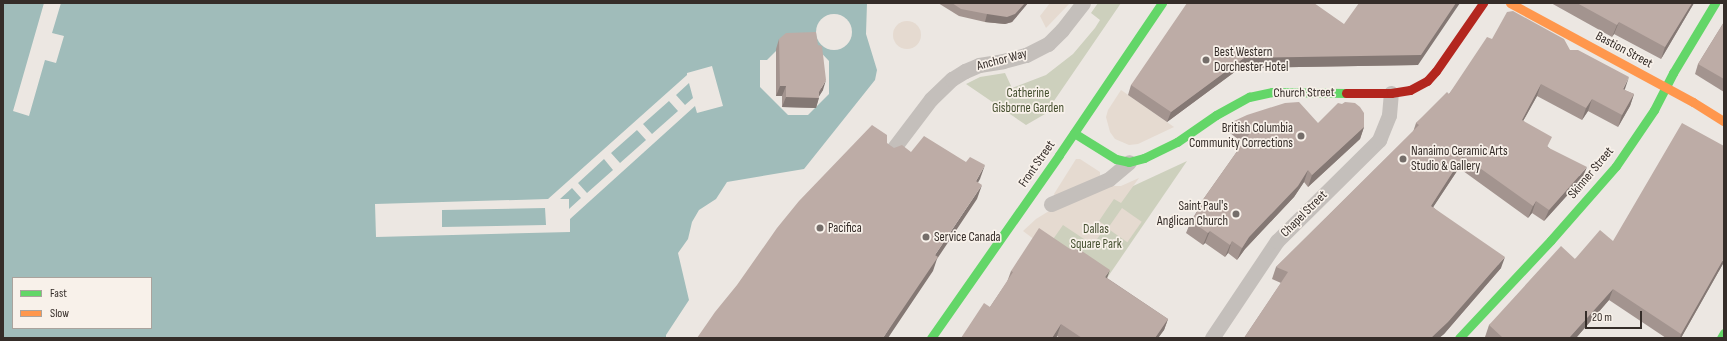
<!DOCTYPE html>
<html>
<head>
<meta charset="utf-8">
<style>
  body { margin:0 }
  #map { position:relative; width:1727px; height:341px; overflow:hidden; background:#ece7e2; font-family:"Sofia Sans Condensed",sans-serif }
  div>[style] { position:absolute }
  .green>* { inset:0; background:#cdd0bd }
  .plaza>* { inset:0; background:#e5dad0; transform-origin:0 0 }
  .round { border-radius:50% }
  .water>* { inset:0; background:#a0bcba }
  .pier>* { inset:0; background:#ece7e2 }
  .street>* { height:15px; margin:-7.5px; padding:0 7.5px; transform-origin:7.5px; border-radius:7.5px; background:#c4bfbb }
  .fast>* { height:9px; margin:-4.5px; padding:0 4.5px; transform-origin:4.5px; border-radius:4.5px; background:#63d668 }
  .slow>* { height:9px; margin:-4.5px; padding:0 4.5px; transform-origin:4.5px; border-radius:4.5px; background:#ff974d }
  .jam>* { height:9px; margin:-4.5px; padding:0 4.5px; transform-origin:4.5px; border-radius:4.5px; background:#b3261e }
  .wall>* { inset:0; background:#a3948f }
  .shaded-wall>* { inset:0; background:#847874 }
  .building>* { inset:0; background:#bdaca6 }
  .dots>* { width:11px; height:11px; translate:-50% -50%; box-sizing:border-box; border:2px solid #f8f1ea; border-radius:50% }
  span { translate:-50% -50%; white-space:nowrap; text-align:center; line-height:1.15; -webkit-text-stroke:3.5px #f8f1ea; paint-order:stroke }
  .street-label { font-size:13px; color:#352d29 }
  .poi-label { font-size:13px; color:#352d29 }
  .left { translate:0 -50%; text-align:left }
  .right { translate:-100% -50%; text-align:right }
  .park-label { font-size:13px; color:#465030 }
  .frame { position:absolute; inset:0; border:4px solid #352d29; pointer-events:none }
  .legend { position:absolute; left:12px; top:277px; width:140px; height:52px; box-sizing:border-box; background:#f8f1ea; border:1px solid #aaa39d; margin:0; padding:5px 7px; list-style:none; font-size:12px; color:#352d29 }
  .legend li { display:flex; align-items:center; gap:8px; height:20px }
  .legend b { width:20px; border:1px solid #aaa39d }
  .scale { position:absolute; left:1585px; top:311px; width:57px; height:18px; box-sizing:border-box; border:2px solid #352d29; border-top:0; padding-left:5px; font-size:12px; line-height:14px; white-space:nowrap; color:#352d29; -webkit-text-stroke:3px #f8f1ea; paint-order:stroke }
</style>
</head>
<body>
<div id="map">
  <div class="green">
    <div style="clip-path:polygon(1098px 3px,1121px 3px,1045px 114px,1026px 125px,966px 84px,980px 77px,1005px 73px,1012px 88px,1046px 75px,1073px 54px,1095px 28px,1100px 20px,1091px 13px)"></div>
    <div style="clip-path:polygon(1187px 161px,1105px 281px,1034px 232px)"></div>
  </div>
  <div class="plaza">
    <div style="clip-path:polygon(1050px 3px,1070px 3px,1046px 28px,1040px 16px)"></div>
    <div class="round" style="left:893px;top:21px;width:28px;height:28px"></div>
    <div style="clip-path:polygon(1121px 90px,1124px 92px,1174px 127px,1138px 144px,1129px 145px,1115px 139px,1110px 132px,1106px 117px,1108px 110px)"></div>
    <div style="clip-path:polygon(1076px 159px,1080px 159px,1100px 172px,1100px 176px,1055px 196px,1054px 194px)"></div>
    <div style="clip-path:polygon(1139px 178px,1121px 203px,1114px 199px,1107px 209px,1099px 221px,1106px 226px,1093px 245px,1063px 225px,1049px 245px,1035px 240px,1023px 231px,1036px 219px,1049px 211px,1108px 186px,1121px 186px)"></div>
    <div style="left:1122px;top:208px;width:24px;height:25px;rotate:35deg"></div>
  </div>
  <div class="water">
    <div style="clip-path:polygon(evenodd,3px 3px,867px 3px,866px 34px,877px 70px,875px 80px,804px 169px,727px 182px,716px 199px,699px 210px,692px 222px,688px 239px,678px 253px,689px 300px,666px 335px,666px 338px,3px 338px,3px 3px,13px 278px,151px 278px,151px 328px,13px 328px,13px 278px)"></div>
  </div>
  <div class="pier">
    <div style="clip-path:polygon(44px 3px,61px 3px,52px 33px,64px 36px,56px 63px,45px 60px,29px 116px,13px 111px)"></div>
    <div class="round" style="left:816px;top:14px;width:36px;height:36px"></div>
    <div style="clip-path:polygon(788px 39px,808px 39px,829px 61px,829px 94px,808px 115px,788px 115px,760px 87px,760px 60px,767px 60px)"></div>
    <div style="clip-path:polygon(evenodd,712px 66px,723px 106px,697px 113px,695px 106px,570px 219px,570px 232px,376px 237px,375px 204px,548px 199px,687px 75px,687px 73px,712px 66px,689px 83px,693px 98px,685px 105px,676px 95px,689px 83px,712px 66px,669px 101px,678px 111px,652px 134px,643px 124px,669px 101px,712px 66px,637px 130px,646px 140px,620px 163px,611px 153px,637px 130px,712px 66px,604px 159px,613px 170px,587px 193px,578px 183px,604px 159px,712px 66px,572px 188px,581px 198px,569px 209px,569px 199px,560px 199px,572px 188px,712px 66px,545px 208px,546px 225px,442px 227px,442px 210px,545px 208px)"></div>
  </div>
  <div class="street">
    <div style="left:890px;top:153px;width:68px;rotate:-52.8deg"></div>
    <div style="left:931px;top:99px;width:29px;rotate:-44deg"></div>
    <div style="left:952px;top:79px;width:15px;rotate:-32deg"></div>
    <div style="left:965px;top:71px;width:15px;rotate:-23deg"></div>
    <div style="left:979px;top:65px;width:24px;rotate:-9deg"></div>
    <div style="left:1003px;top:61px;width:24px;rotate:-15deg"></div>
    <div style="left:1026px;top:55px;width:25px;rotate:-27deg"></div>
    <div style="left:1048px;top:44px;width:20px;rotate:-45deg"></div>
    <div style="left:1062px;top:30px;width:34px;rotate:-52deg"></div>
    <div style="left:1051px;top:204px;width:63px;rotate:-23.3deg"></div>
    <div style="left:1109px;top:179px;width:26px;rotate:-40deg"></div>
    <div style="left:1212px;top:338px;width:117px;rotate:-56.2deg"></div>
    <div style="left:1277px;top:241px;width:144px;rotate:-44.7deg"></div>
    <div style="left:1379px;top:140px;width:27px;rotate:-68deg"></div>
    <div style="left:1389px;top:115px;width:22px;rotate:-85deg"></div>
  </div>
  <div class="fast">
    <div style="left:1074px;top:133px;width:49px;rotate:31.8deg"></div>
    <div style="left:1116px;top:159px;width:13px;rotate:13deg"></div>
    <div style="left:1129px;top:162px;width:16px;rotate:-15deg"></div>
    <div style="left:1144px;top:158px;width:37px;rotate:-26deg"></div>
    <div style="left:1177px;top:142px;width:47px;rotate:-34.7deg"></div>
    <div style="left:1216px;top:115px;width:38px;rotate:-29deg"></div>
    <div style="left:1249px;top:97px;width:24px;rotate:-12deg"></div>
    <div style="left:1272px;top:92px;width:74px;rotate:0.8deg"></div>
    <div style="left:931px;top:338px;width:223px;rotate:-55deg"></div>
    <div style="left:1059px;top:155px;width:184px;rotate:-55.9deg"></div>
    <div style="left:1459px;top:338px;width:134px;rotate:-46.8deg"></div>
    <div style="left:1551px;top:240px;width:98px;rotate:-48.7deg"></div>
    <div style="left:1616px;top:166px;width:68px;rotate:-55.8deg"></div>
    <div style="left:1654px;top:110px;width:42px;rotate:-62.8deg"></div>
    <div style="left:1673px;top:73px;width:82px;rotate:-59deg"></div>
    <div style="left:1721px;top:338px;width:6px;rotate:-59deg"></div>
  </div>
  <div class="slow">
    <div style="left:1510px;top:3px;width:208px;rotate:28.4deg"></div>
    <div style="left:1693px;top:102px;width:36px;rotate:32deg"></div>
  </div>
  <div class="jam">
    <div style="left:1346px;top:93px;width:45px"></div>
    <div style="left:1391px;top:93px;width:19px;rotate:-9deg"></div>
    <div style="left:1410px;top:90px;width:19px;rotate:-28deg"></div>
    <div style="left:1427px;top:81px;width:13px;rotate:-48deg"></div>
    <div style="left:1436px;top:71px;width:83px;rotate:-55.3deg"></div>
  </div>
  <div class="wall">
    <div style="clip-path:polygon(938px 3px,1028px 3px,1012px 22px,1005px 24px,985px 22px,959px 16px)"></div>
    <div style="clip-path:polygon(1551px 3px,1694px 3px,1661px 59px,1614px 34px,1612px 37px)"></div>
    <div style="clip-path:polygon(1724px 22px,1724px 92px,1695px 74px,1698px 64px)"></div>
    <div style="clip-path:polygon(1344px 24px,1418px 65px,1240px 68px,1167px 122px,1128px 95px,1131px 85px)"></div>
    <div style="clip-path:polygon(779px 39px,823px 90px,819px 96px,816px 108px,782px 107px,782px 96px,776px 96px,776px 49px)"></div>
    <div style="clip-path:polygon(1492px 39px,1570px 50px,1624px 90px,1634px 94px,1630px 106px,1618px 127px,1588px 111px,1582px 120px,1537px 96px,1523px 121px,1548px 147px,1582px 179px,1544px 221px,1532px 213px,1528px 218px,1459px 168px,1433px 207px,1501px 268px,1444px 334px,1439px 338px,1244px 338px,1281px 283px,1272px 279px,1276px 267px,1413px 132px,1416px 123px,1449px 94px)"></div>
    <div style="clip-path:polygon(1234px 121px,1318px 123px,1364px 127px,1360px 139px,1308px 187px,1304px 182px,1294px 197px,1245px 249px,1237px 260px,1228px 253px,1225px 257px,1205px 243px,1203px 245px,1186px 233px,1191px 221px,1199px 208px,1202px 201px,1243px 143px,1230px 133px)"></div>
    <div style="clip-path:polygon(1613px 241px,1724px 262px,1681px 338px,1666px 338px,1609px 300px,1576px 338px,1486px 338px,1485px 337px,1489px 325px,1575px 259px)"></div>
    <div style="clip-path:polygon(1011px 271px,1107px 278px,1168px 319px,1164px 330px,1158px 338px,1060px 338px,1057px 336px,1056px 338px,961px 338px,990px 307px,1007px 282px)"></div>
  </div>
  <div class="shaded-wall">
    <div style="clip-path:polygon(1025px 3px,1028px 3px,1012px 22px,1005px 24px,985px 22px,987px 14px)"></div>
    <div style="clip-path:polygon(1456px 3px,1460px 3px,1418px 65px,1240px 68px,1167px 122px,1171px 112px,1244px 58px)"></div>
    <div style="clip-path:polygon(1692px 3px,1694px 3px,1661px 59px,1665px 47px)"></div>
    <div style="clip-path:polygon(1619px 22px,1614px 34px,1612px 37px,1617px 25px)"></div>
    <div style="clip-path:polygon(1629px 77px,1625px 89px,1619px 101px,1623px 89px)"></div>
    <div style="clip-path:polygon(826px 80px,823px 90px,818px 98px,819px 98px,816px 108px,782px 107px,786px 97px,819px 92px)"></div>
    <div style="clip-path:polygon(1541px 84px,1537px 96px,1517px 132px,1522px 120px)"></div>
    <div style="clip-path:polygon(780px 86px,786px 86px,782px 96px,776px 96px)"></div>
    <div style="clip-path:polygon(1634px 94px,1630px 106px,1618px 127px,1622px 115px)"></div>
    <div style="clip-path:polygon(1592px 99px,1588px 111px,1582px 120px,1586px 108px)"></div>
    <div style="clip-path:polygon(1364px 127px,1360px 139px,1308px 187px,1312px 175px)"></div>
    <div style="clip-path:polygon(1463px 156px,1459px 168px,1426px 218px,1431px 206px)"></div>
    <div style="clip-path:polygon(985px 165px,980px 179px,971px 195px,976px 181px)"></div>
    <div style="clip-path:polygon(1587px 167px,1582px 179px,1544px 221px,1549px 210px)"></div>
    <div style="clip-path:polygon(1308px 170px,1304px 182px,1294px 197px,1245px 249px,1237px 260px,1242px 248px,1249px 237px)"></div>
    <div style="clip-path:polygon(982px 185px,977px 199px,937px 259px,933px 271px,888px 338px,883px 338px,935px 255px)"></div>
    <div style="clip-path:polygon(1536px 201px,1532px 213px,1528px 218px,1533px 206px)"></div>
    <div style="clip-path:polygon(1210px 231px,1205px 243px,1203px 245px,1208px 233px)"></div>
    <div style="clip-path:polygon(1232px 241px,1228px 253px,1225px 257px,1230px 245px)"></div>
    <div style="clip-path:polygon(1505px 257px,1501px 268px,1444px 334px,1439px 338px,1431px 338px)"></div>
    <div style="clip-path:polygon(1724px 258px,1724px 262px,1681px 338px,1680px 338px,1681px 334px)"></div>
    <div style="clip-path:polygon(1110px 270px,1106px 281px,1105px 277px)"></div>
    <div style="clip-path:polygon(1613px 289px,1609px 300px,1576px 338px,1569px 338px)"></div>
    <div style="clip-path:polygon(1168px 319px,1164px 330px,1158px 338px,1155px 338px)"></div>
    <div style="clip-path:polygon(1061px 324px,1057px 336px,1056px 338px,1052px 338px)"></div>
  </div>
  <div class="building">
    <div style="clip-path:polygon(952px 3px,1025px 3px,1015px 14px,1007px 17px,987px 14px,961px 9px)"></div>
    <div style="clip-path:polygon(1187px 3px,1314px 3px,1344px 24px,1359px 3px,1456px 3px,1421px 55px,1244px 58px,1171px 112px,1131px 85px)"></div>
    <div style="clip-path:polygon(1577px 3px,1692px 3px,1665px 47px,1619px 22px,1617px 25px)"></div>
    <div style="clip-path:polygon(1513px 11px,1564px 39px,1570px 50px,1578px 50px,1629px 77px,1623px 89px,1634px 94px,1622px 115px,1592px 99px,1586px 108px,1541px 84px,1522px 120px,1552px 137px,1547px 147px,1587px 167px,1549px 210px,1536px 201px,1533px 206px,1463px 156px,1431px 206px,1505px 257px,1448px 322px,1431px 338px,1244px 338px,1288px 272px,1276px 267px,1419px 125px,1416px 123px,1447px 92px,1449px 94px,1487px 37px,1492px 39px,1507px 12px)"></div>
    <div style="clip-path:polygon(1724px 22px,1724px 79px,1698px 64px)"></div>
    <div style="clip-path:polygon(816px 32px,818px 45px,822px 46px,826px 80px,819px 92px,819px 98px,786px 97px,786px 86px,780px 86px,779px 39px,786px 33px)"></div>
    <div style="clip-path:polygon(1299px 102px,1318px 123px,1338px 103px,1342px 104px,1345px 102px,1355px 103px,1360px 107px,1364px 113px,1364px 127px,1312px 175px,1308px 170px,1298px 186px,1249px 237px,1242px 248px,1232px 241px,1230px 245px,1210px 231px,1208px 233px,1191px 221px,1204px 202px,1202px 201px,1250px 133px,1234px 121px,1247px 115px,1285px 103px)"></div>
    <div style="clip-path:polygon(1682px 123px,1724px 146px,1724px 258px,1681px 334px,1613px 289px,1569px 338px,1501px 338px,1502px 337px,1489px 325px,1561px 246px,1575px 259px,1600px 230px,1613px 241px)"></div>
    <div style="clip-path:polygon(872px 125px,887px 135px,887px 143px,894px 148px,902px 145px,911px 152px,924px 136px,966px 162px,970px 157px,985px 165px,976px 181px,982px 185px,935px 255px,938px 257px,883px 338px,697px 338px,715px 312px,737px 285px,777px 228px,799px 201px)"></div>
    <div style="clip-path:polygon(1039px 228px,1070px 249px,1073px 245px,1110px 270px,1105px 277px,1168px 319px,1155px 338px,1082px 338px,1061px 324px,1052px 338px,961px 338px,984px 303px,990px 307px,1013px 272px,1011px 271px)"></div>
  </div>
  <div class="dots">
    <div style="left:1206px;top:60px;background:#756e6a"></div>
    <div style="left:1301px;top:136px;background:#756e6a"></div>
    <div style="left:1403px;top:159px;background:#756e6a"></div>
    <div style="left:1236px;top:214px;background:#756e6a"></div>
    <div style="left:820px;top:228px;background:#756e6a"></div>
    <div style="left:926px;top:237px;background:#756e6a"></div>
  </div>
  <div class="street-label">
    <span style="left:1624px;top:50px;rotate:28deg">Bastion Street</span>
    <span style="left:1002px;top:60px;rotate:-15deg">Anchor Way</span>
    <span style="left:1304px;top:93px;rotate:-1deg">Church Street</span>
    <span style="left:1037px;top:164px;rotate:-55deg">Front Street</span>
    <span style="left:1591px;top:173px;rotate:-50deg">Skinner Street</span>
    <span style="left:1304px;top:214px;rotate:-45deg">Chapel Street</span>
  </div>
  <div class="poi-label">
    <span class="left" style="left:1214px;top:60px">Best Western<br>Dorchester Hotel</span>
    <span class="right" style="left:1293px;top:136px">British Columbia<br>Community Corrections</span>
    <span class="left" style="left:1411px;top:159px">Nanaimo Ceramic Arts<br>Studio &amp; Gallery</span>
    <span class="right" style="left:1228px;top:214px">Saint Paul's<br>Anglican Church</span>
    <span class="left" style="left:828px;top:228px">Pacifica</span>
    <span class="left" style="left:934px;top:237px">Service Canada</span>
  </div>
  <div class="park-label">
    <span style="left:1028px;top:101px">Catherine<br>Gisborne Garden</span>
    <span style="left:1096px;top:237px">Dallas<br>Square Park</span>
  </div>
  <div class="frame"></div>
  <ul class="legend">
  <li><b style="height:5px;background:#63d668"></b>Fast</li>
  <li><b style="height:5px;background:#ff974d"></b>Slow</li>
  </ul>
  <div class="scale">20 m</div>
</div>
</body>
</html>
